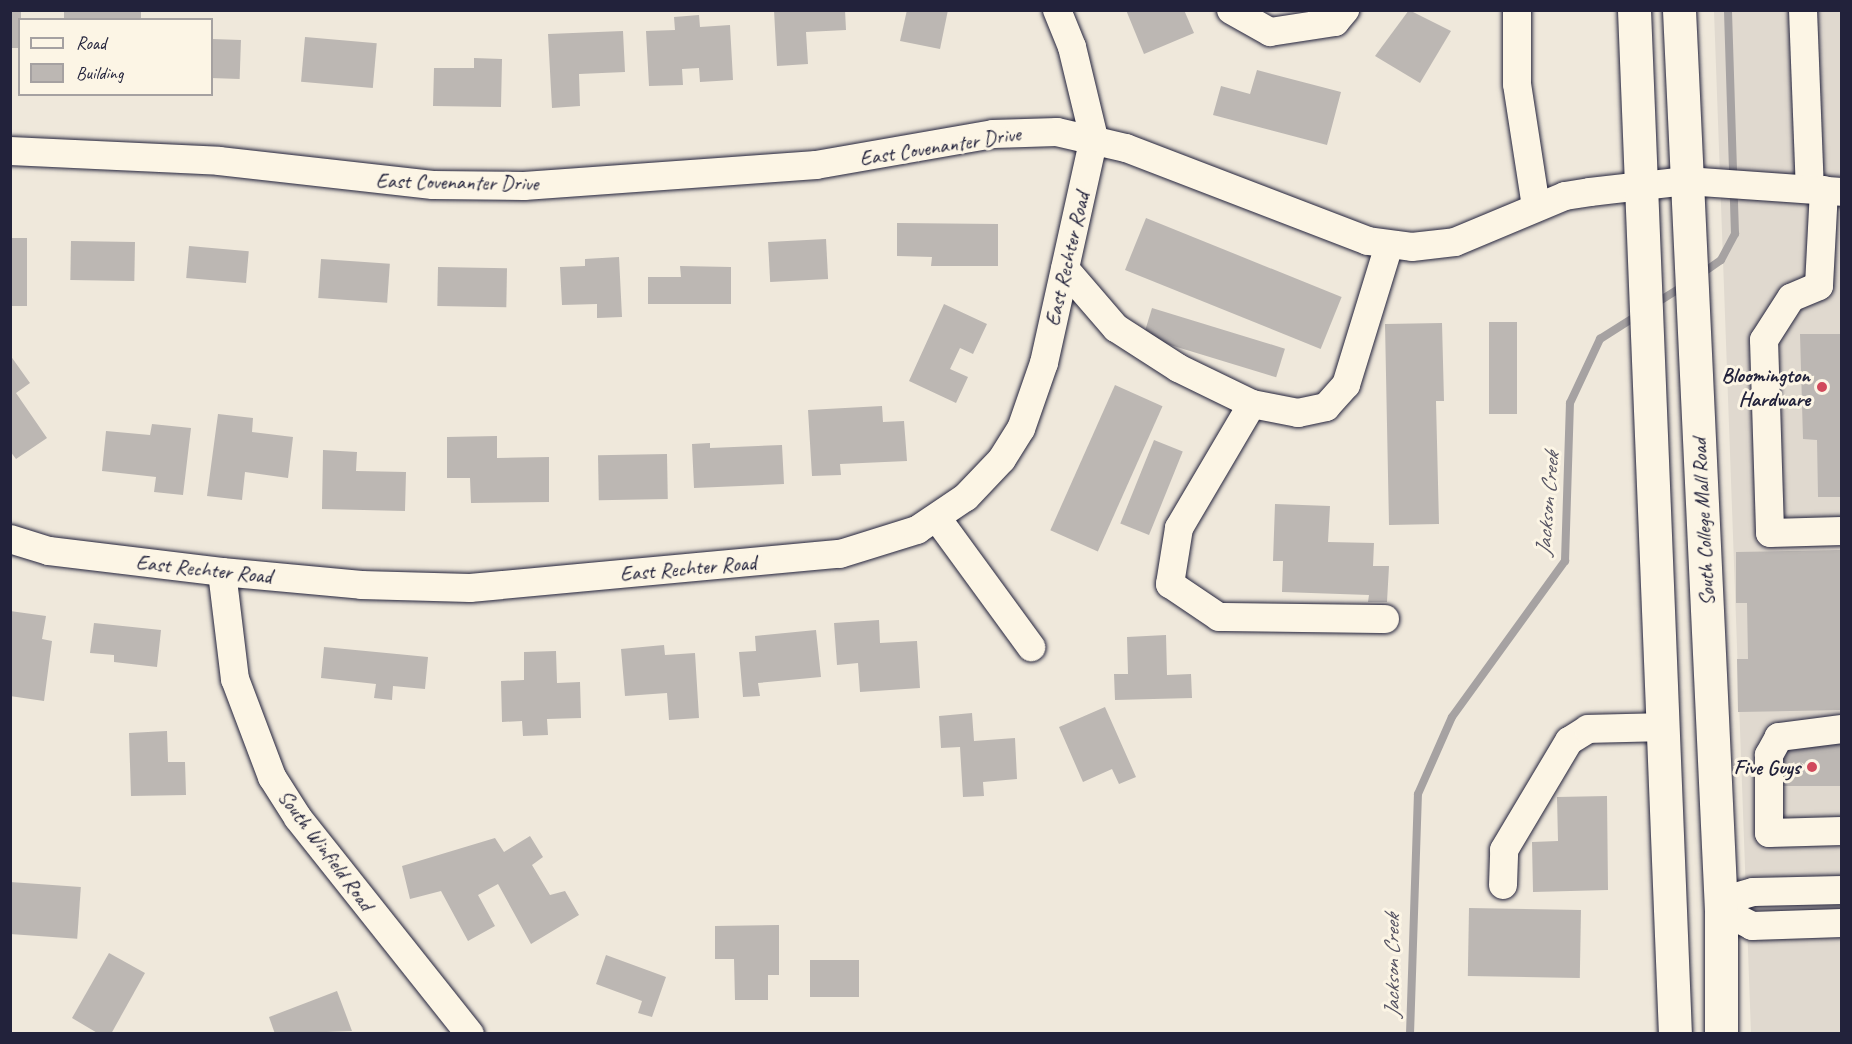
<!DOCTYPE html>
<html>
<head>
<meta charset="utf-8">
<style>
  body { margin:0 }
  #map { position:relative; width:1852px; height:1044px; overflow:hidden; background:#efe8db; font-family:Caveat,sans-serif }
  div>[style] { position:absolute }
  .built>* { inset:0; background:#e0d9cf }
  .stream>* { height:8px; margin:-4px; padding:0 4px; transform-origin:4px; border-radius:4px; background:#a6a2a2 }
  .building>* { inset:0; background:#bcb7b3; transform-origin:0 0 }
  .roads { filter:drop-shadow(0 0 2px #22223b) drop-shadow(0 0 2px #22223b) }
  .minor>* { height:28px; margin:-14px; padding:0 14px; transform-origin:14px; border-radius:14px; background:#fcf5e5 }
  .major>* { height:33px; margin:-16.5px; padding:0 16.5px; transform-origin:16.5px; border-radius:16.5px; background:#fcf5e5 }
  .dots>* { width:16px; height:16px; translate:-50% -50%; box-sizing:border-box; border:3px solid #fcf5e5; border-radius:50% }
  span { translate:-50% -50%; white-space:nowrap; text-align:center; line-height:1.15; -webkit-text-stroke:6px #fcf5e5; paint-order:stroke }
  .street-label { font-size:21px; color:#22223b }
  .poi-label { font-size:21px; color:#22223b; font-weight:700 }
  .right { translate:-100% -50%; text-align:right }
  .water-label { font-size:22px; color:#575564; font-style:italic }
  .frame { position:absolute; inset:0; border:12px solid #22223b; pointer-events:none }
  .legend { position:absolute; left:18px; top:18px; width:195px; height:78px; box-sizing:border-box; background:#fcf5e5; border:2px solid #a5a1a1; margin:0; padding:8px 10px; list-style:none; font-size:18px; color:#22223b }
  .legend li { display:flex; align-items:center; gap:12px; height:30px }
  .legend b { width:30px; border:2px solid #a5a1a1 }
</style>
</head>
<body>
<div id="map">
  <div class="built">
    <div style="clip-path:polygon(1714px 11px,1841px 11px,1841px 1033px,1751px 1033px)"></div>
  </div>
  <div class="stream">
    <div style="left:1701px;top:274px;width:24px;rotate:-35deg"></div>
    <div style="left:1721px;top:260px;width:30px;rotate:-62deg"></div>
    <div style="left:1735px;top:234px;width:224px;rotate:-91.8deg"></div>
    <div style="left:1653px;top:305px;width:36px;rotate:-32deg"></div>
    <div style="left:1410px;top:1034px;width:240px;rotate:-88.1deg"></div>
    <div style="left:1418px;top:794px;width:84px;rotate:-66.2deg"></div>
    <div style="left:1452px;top:717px;width:193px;rotate:-54.1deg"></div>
    <div style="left:1565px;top:561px;width:158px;rotate:-88.2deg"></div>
    <div style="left:1570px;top:403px;width:71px;rotate:-64.9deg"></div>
    <div style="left:1600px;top:339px;width:45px;rotate:-32.3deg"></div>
  </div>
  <div class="building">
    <div style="left:10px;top:10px;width:11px;height:38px"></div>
    <div style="left:64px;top:10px;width:77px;height:10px"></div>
    <div style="clip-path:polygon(774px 10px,845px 10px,846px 30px,806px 32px,808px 64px,777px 66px)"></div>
    <div style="clip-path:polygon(907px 10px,948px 10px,940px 49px,900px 41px)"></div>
    <div style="clip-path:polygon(1126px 10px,1184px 10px,1194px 33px,1144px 54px)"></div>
    <div style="clip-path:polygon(1409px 10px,1451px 31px,1420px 83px,1375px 56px)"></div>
    <div style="clip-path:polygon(699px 15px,700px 27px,730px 25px,733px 80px,700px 82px,699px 68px,682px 69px,683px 85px,649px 86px,646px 31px,675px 30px,674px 17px)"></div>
    <div style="clip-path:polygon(623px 31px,625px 72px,579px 74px,580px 106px,552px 108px,548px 34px)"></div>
    <div style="left:305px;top:37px;width:72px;height:45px;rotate:5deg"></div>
    <div style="left:212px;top:39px;width:29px;height:39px;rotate:2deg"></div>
    <div style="clip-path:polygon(474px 58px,502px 59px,501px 107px,433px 106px,434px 68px,474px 68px)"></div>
    <div style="clip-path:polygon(1257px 70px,1341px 92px,1327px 145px,1213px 115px,1221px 86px,1250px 94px)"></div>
    <div style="left:1146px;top:218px;width:211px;height:56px;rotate:22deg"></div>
    <div style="clip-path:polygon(897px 223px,998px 224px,998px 266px,931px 266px,932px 257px,897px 256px)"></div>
    <div style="left:10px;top:238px;width:17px;height:68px"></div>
    <div style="left:826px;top:239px;width:40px;height:58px;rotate:87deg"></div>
    <div style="left:71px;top:241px;width:64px;height:39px;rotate:1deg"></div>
    <div style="left:189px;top:246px;width:60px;height:32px;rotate:5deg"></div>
    <div style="clip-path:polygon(619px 257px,622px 317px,597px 318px,597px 304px,562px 305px,560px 267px,585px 266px,585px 259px)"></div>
    <div style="left:321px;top:259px;width:69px;height:39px;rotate:4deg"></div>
    <div style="clip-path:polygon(680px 266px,731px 267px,731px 304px,648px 304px,648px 277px,681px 277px)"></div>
    <div style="left:438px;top:267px;width:69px;height:39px;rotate:1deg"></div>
    <div style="clip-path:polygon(944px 304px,987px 324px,973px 354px,960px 348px,950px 369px,968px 377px,956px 403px,909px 381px)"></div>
    <div style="left:1152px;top:308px;width:139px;height:30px;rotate:17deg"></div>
    <div style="left:1489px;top:322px;width:28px;height:92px"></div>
    <div style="clip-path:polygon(1442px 323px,1444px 401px,1436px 401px,1439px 524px,1389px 525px,1385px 324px)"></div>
    <div style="clip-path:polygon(1800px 334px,1842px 334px,1842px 497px,1818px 497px,1817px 440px,1803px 439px)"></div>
    <div style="clip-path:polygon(10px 355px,30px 383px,16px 393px,47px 438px,16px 459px,10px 451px)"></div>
    <div style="left:1115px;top:385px;width:52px;height:159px;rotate:24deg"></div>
    <div style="clip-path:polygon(882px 406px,883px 422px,904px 421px,907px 461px,840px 464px,841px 475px,812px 476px,808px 410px)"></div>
    <div style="clip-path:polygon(218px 414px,253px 418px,252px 432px,293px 437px,288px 478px,245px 472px,242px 500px,207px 496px)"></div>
    <div style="clip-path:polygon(152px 424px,191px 428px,183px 495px,154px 492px,156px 477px,102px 471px,106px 431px,150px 435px)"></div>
    <div style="clip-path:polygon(497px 436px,497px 458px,549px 457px,549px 502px,471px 503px,470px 478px,447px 478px,447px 437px)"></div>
    <div style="left:1154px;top:440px;width:31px;height:90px;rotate:22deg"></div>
    <div style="clip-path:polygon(710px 443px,710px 448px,782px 445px,784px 484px,694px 488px,692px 444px)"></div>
    <div style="clip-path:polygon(323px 450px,357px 452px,356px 471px,406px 472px,405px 511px,322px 509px)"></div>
    <div style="left:667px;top:454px;width:45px;height:69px;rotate:89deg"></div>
    <div style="clip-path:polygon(1275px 504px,1330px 506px,1328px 542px,1374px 543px,1373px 566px,1389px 566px,1387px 602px,1368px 602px,1369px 595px,1282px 592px,1283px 561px,1273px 561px)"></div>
    <div style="clip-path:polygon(1842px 550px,1842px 710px,1738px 712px,1737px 659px,1748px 659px,1747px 603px,1736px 603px,1736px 552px)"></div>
    <div style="clip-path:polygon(10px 611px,46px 616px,42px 639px,52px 641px,44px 701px,10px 696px)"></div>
    <div style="clip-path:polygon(879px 620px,880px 643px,917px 641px,920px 688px,860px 692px,858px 663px,837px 665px,834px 623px)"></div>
    <div style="clip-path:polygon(94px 623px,161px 630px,157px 667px,114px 662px,114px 655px,90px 653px)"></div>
    <div style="clip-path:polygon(816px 630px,821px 677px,758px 683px,760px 696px,743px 697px,739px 652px,756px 651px,755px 636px)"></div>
    <div style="clip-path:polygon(1166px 635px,1167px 675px,1191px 674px,1192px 698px,1115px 700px,1114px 674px,1128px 674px,1127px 637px)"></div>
    <div style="clip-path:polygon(664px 645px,665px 655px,695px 653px,699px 718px,669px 720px,667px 693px,625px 696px,621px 649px)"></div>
    <div style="clip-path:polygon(324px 647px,428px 657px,425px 689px,393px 686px,392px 700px,374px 698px,376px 684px,321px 678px)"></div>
    <div style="clip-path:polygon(556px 651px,557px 683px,580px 682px,581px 718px,547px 719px,548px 735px,523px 736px,522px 721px,502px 722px,501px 681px,524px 680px,524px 652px)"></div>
    <div style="clip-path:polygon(1105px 707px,1136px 777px,1119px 784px,1112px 769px,1083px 782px,1059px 727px)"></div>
    <div style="clip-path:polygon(972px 713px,974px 741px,1015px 738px,1017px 779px,983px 782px,984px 796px,963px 797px,960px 747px,941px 748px,939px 716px)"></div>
    <div style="clip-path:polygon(167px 731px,168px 762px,185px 762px,186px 795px,131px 796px,129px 733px)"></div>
    <div style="left:1842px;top:744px;width:42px;height:59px;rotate:90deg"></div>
    <div style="clip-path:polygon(1607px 796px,1608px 890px,1533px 892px,1532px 842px,1558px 841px,1557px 797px)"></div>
    <div style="clip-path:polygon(530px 836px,543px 857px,532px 865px,550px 895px,565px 891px,579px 915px,531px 944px,498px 884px,478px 895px,495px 926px,468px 941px,441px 891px,410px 899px,402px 866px,495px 838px,504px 852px)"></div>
    <div style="left:10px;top:882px;width:71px;height:52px;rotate:4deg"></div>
    <div style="left:1469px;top:908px;width:112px;height:68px;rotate:1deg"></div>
    <div style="clip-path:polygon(779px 925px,779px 975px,768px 975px,768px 1000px,735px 1000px,734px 959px,715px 959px,715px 926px)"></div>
    <div style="clip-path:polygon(109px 953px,145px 973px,111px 1034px,99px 1034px,72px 1018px)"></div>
    <div style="clip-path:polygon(606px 955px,666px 977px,652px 1017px,638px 1013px,642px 1001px,596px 984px)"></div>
    <div style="left:810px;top:960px;width:49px;height:37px"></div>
    <div style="clip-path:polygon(337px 991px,352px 1031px,275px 1034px,269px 1017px)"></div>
  </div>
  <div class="roads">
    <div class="minor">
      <div style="left:1231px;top:10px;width:45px;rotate:29.4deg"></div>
      <div style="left:1270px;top:32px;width:66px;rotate:-8.7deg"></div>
      <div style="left:1335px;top:22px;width:16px;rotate:-50deg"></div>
      <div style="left:1517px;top:10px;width:74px;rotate:90deg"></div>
      <div style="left:1517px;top:84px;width:124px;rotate:81.2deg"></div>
      <div style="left:1803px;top:10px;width:179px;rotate:87.8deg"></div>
      <div style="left:10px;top:151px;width:209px;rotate:2.7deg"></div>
      <div style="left:219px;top:161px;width:215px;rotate:6.4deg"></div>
      <div style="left:433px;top:185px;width:91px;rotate:0.6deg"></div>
      <div style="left:524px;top:186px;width:293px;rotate:-4.1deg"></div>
      <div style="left:816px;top:165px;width:180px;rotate:-9.9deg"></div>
      <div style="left:993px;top:134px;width:64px;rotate:-1.8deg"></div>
      <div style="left:1057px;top:132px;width:71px;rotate:13.1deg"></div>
      <div style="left:1126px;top:148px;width:259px;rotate:21deg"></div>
      <div style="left:1368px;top:241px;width:44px;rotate:7.8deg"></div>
      <div style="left:1412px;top:247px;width:43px;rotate:-6.6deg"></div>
      <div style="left:1455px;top:242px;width:119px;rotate:-22.7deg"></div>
      <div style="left:1565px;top:196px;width:25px;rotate:-9deg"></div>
      <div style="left:1590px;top:192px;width:97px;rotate:-6.5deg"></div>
      <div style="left:1686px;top:181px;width:156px;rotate:4deg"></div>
      <div style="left:1824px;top:190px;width:96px;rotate:93deg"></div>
      <div style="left:1819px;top:286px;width:30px;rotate:157deg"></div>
      <div style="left:1791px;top:298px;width:50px;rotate:122.7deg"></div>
      <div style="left:1764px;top:340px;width:193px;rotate:88.2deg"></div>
      <div style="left:1770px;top:533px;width:72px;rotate:-1.6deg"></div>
      <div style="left:1065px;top:269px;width:78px;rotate:49.2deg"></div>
      <div style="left:1116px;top:328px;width:74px;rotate:32.8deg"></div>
      <div style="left:1178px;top:368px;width:82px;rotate:25.9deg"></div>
      <div style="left:1252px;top:404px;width:47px;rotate:11.1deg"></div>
      <div style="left:1298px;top:413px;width:29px;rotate:-12deg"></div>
      <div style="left:1326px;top:407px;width:30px;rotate:-48deg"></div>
      <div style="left:1346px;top:385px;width:146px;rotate:-72.9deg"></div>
      <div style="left:1252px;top:404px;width:144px;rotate:120.5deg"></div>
      <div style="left:1179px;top:528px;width:57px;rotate:99.1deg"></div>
      <div style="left:1170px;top:584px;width:59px;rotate:34deg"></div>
      <div style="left:1219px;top:617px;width:166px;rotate:0.7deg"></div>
      <div style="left:937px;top:518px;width:160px;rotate:53.9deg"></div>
      <div style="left:10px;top:539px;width:41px;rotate:17.1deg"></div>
      <div style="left:49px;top:551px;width:174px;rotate:6.9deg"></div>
      <div style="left:222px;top:572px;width:140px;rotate:5.3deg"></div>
      <div style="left:361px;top:585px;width:109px;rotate:1.6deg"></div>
      <div style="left:470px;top:588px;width:372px;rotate:-5.3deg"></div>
      <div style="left:840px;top:554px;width:81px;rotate:-17.3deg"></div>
      <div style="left:917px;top:530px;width:59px;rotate:-34deg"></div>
      <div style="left:966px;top:497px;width:52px;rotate:-46.5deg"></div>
      <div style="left:1002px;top:459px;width:36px;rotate:-58deg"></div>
      <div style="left:1021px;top:429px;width:70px;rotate:-70.8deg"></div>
      <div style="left:1044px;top:363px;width:230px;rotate:-77.5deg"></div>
      <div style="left:1094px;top:138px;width:94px;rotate:-103.6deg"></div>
      <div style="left:1072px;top:47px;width:40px;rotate:-112deg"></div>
      <div style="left:222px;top:572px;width:108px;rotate:83.1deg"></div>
      <div style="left:235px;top:679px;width:105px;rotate:69.3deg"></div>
      <div style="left:272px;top:777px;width:49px;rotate:57.6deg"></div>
      <div style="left:298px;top:818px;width:276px;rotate:51.5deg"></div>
      <div style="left:1842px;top:729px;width:64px;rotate:172.8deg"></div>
      <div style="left:1779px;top:737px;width:21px;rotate:119deg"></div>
      <div style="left:1769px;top:755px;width:78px;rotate:90deg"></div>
      <div style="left:1769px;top:833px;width:73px;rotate:-1.6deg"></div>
      <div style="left:1503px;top:885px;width:35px;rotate:-88deg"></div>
      <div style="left:1504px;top:850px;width:127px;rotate:-59.2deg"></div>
      <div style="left:1569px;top:741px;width:22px;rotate:-32deg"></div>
      <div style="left:1588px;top:729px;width:76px;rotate:-1.5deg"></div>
      <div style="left:1842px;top:890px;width:89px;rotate:178.7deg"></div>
      <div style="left:1753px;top:892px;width:19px;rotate:164deg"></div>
      <div style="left:1735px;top:897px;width:19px;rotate:137deg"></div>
      <div style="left:1721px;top:910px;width:35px;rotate:27deg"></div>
      <div style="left:1752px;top:926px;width:90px;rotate:-1.9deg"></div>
    </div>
    <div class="major">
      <div style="left:1634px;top:10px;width:1025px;rotate:87.71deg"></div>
      <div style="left:1679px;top:10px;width:901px;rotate:87.33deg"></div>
      <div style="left:1721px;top:910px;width:124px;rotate:90deg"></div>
    </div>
  </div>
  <div class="dots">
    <div style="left:1822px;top:387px;background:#d1495b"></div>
    <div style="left:1812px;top:767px;background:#d1495b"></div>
  </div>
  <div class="street-label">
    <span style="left:940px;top:146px;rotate:-9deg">East Covenanter Drive</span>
    <span style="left:457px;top:182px;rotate:1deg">East Covenanter Drive</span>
    <span style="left:1067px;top:259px;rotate:-77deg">East Rechter Road</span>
    <span style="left:1703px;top:522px;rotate:-93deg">South College Mall Road</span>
    <span style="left:688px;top:568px;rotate:-5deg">East Rechter Road</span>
    <span style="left:204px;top:569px;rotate:6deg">East Rechter Road</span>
    <span style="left:326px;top:850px;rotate:53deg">South Winfield Road</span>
  </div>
  <div class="poi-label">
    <span class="right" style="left:1810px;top:387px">Bloomington<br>Hardware</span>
    <span class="right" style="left:1800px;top:767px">Five Guys</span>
  </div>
  <div class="water-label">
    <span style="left:1548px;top:504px;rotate:-85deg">Jackson Creek</span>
    <span style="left:1393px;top:966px;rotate:-90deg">Jackson Creek</span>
  </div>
  <div class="frame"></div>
  <ul class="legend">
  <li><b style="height:8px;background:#fcf5e5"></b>Road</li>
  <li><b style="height:16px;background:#bcb7b3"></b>Building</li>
  </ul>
</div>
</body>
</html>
